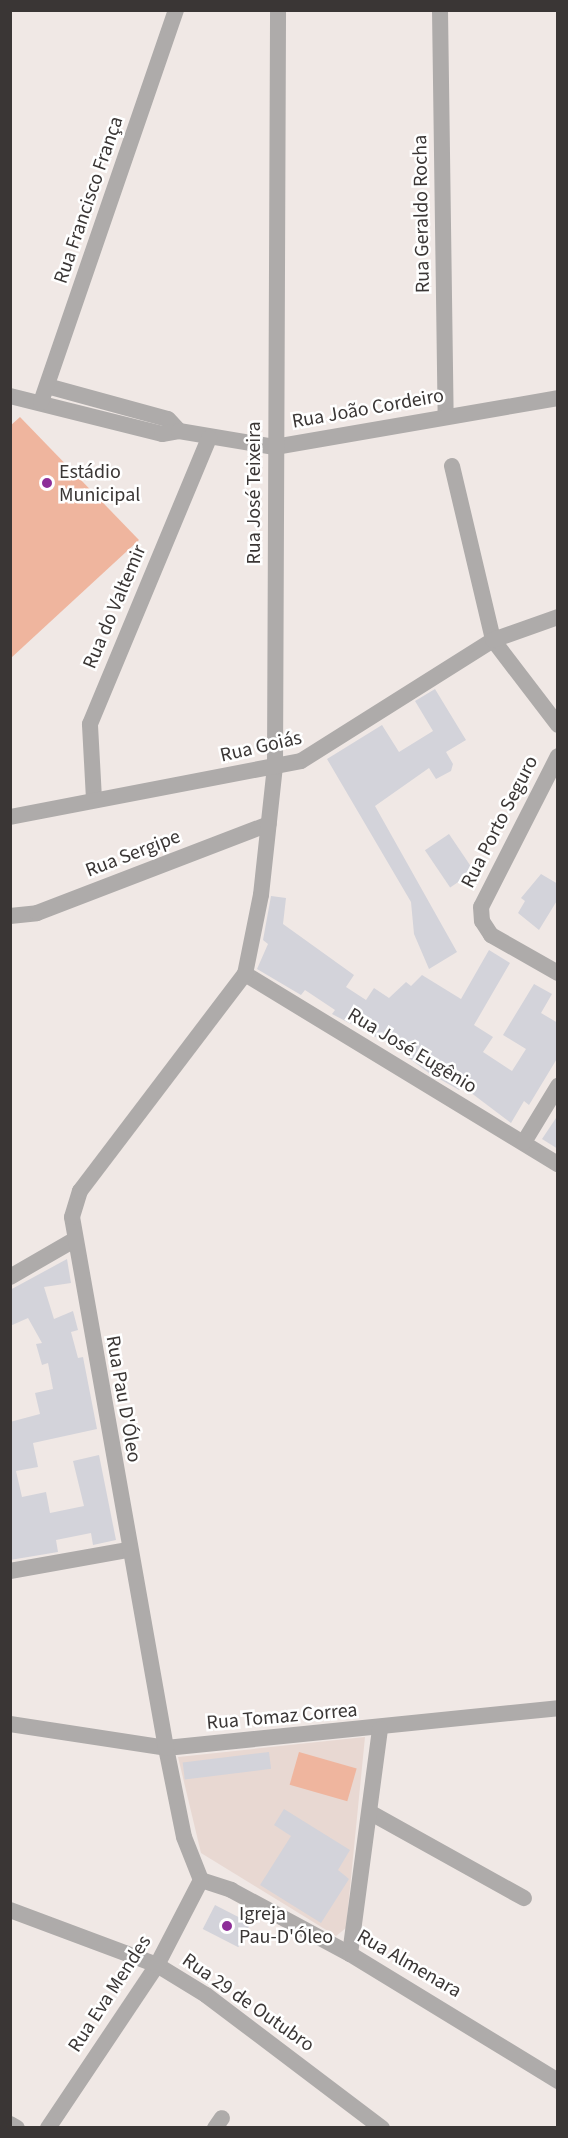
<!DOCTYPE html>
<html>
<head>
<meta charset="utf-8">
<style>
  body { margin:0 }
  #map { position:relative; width:568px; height:2138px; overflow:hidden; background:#f0e8e5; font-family:"Source Sans 3",sans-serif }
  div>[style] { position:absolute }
  .built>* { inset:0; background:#e8d8d2 }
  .green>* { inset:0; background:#efb59e; transform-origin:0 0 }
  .building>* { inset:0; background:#d3d3da; transform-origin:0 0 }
  .minor>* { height:16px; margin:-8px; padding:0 8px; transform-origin:8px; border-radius:8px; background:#aeabaa }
  .tertiary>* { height:16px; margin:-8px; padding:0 8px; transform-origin:8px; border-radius:8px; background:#aeabaa }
  .dots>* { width:16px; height:16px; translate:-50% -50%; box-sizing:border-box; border:3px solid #fff; border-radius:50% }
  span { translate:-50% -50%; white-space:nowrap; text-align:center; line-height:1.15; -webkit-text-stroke:5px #fff; paint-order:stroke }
  .street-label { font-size:20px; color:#3a3635 }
  .poi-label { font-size:20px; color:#3a3635 }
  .left { translate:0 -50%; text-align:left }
  .frame { position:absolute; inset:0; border:12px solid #3a3635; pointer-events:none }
</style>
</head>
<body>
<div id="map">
  <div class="built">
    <div style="clip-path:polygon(365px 1737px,346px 1928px,336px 1936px,201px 1853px,178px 1757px)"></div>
  </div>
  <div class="green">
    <div style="clip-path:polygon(20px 417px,139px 540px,11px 658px,10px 426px)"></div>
    <div style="left:299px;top:1752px;width:60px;height:34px;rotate:16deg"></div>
  </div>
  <div class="building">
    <div style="clip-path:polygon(435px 689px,466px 740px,446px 752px,453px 764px,451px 771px,436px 779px,429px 768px,375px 806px,457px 952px,429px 969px,414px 934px,411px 902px,327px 759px,382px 725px,399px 752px,433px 731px,415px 701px)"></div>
    <div style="left:449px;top:834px;width:45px;height:29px;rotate:56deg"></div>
    <div style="clip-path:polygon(541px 874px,558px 884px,558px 899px,539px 930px,518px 913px,525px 901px,521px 898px)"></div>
    <div style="clip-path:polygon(271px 896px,286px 898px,283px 924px,354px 975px,346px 987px,366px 1000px,374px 988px,389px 998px,406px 982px,411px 986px,422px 975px,461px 999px,489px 950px,510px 963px,474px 1025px,493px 1037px,483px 1052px,512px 1071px,526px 1049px,503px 1035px,534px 984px,552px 994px,541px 1013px,558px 1023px,558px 1057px,529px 1105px,524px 1101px,511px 1123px,462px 1086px,459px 1090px,429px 1073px,391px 1045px,332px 1014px,335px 1010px,305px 990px,301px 995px,257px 969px,268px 944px,263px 940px)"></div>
    <div style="clip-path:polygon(558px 1115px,558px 1149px,542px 1139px)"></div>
    <div style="clip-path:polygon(67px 1259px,71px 1283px,44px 1287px,54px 1319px,73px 1311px,78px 1330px,71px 1332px,78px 1358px,83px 1357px,97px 1429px,33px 1443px,38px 1467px,16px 1471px,22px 1497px,46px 1492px,50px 1513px,84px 1506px,73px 1461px,99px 1455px,116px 1540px,93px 1545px,91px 1533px,56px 1540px,58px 1552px,10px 1560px,10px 1422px,40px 1414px,35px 1393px,53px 1389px,48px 1363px,42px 1365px,36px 1344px,42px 1343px,28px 1318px,10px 1326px,10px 1290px)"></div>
    <div style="left:269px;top:1752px;width:17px;height:87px;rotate:83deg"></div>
    <div style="clip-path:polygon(284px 1809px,350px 1850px,338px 1870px,349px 1879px,321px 1923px,260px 1885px,291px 1836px,274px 1825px)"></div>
    <div style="left:215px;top:1905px;width:40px;height:27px;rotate:27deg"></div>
  </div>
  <div class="minor">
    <div style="left:440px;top:10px;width:407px;rotate:89.2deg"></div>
    <div style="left:47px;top:386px;width:125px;rotate:15.3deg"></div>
    <div style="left:168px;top:419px;width:16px;rotate:47deg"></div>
    <div style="left:10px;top:396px;width:157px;rotate:14deg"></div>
    <div style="left:162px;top:434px;width:17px;rotate:-10deg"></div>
    <div style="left:179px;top:431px;width:97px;rotate:9.5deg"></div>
    <div style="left:275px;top:447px;width:287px;rotate:-9.8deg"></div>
    <div style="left:41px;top:402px;width:415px;rotate:-71deg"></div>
    <div style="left:452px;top:466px;width:179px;rotate:76.7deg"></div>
    <div style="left:493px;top:640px;width:107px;rotate:52.6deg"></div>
    <div style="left:558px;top:756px;width:169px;rotate:117deg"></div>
    <div style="left:481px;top:907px;width:14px;rotate:86deg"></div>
    <div style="left:482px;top:921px;width:17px;rotate:57deg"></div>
    <div style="left:491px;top:935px;width:77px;rotate:29.6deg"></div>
    <div style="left:94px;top:799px;width:75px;rotate:-93.1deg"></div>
    <div style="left:90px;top:724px;width:310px;rotate:-67.4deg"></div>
    <div style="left:10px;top:916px;width:27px;rotate:-6deg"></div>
    <div style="left:37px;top:913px;width:248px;rotate:-21deg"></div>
    <div style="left:245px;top:974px;width:366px;rotate:31.3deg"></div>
    <div style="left:524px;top:1142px;width:66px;rotate:-58.7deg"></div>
    <div style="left:10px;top:1277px;width:74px;rotate:-30deg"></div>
    <div style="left:10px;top:1571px;width:120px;rotate:-10.1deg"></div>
    <div style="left:10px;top:1724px;width:158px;rotate:8.7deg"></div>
    <div style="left:166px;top:1748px;width:394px;rotate:-5.8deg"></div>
    <div style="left:371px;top:1813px;width:175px;rotate:29.1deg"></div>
    <div style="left:201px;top:1880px;width:46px;rotate:-111.6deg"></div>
    <div style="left:184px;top:1837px;width:91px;rotate:-101.4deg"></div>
    <div style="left:166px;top:1748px;width:539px;rotate:-100.04deg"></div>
    <div style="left:72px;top:1217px;width:27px;rotate:-73deg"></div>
    <div style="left:80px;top:1191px;width:273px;rotate:-52.8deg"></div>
    <div style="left:245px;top:974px;width:81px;rotate:-78.6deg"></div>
    <div style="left:261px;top:895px;width:129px;rotate:-83.8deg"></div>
    <div style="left:275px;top:767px;width:757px;rotate:-89.77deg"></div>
    <div style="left:201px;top:1880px;width:32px;rotate:18deg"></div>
    <div style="left:231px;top:1890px;width:135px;rotate:28.3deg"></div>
    <div style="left:350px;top:1954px;width:244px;rotate:31.4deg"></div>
    <div style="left:10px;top:1910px;width:157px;rotate:20.5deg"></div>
    <div style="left:157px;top:1965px;width:57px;rotate:31.5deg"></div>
    <div style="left:206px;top:1995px;width:221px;rotate:37.1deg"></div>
    <div style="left:350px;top:1954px;width:227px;rotate:-82.4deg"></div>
    <div style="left:10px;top:2124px;width:8px;rotate:30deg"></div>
    <div style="left:48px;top:2128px;width:196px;rotate:-56.2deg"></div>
    <div style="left:157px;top:1965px;width:96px;rotate:-62.6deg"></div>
    <div style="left:215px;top:2128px;width:12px;rotate:-55deg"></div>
  </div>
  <div class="tertiary">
    <div style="left:10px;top:817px;width:296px;rotate:-10.9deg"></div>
    <div style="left:301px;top:761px;width:227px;rotate:-32.2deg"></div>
    <div style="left:493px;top:640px;width:69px;rotate:-19.5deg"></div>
  </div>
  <div class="dots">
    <div style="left:47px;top:483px;background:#8d2e98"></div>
    <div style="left:227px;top:1926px;background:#8d2e98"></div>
  </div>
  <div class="street-label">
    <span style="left:89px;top:200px;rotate:-71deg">Rua Francisco França</span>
    <span style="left:422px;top:214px;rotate:-91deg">Rua Geraldo Rocha</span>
    <span style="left:368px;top:409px;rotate:-10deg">Rua João Cordeiro</span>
    <span style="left:254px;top:493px;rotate:-90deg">Rua José Teixeira</span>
    <span style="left:115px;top:607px;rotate:-67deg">Rua do Valtemir</span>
    <span style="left:261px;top:747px;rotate:-13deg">Rua Goiás</span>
    <span style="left:500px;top:822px;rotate:-63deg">Rua Porto Seguro</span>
    <span style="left:133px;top:854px;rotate:-21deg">Rua Sergipe</span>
    <span style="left:412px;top:1051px;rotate:31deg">Rua José Eugênio</span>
    <span style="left:123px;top:1399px;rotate:80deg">Rua Pau D'Óleo</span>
    <span style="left:282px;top:1717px;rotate:-5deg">Rua Tomaz Correa</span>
    <span style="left:409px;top:1964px;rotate:30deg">Rua Almenara</span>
    <span style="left:110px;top:1994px;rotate:-57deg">Rua Eva Mendes</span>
    <span style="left:248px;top:2003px;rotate:35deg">Rua 29 de Outubro</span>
  </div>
  <div class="poi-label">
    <span class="left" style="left:59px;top:484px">Estádio<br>Municipal</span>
    <span class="left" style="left:239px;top:1926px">Igreja<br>Pau-D'Óleo</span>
  </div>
  <div class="frame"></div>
</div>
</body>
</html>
